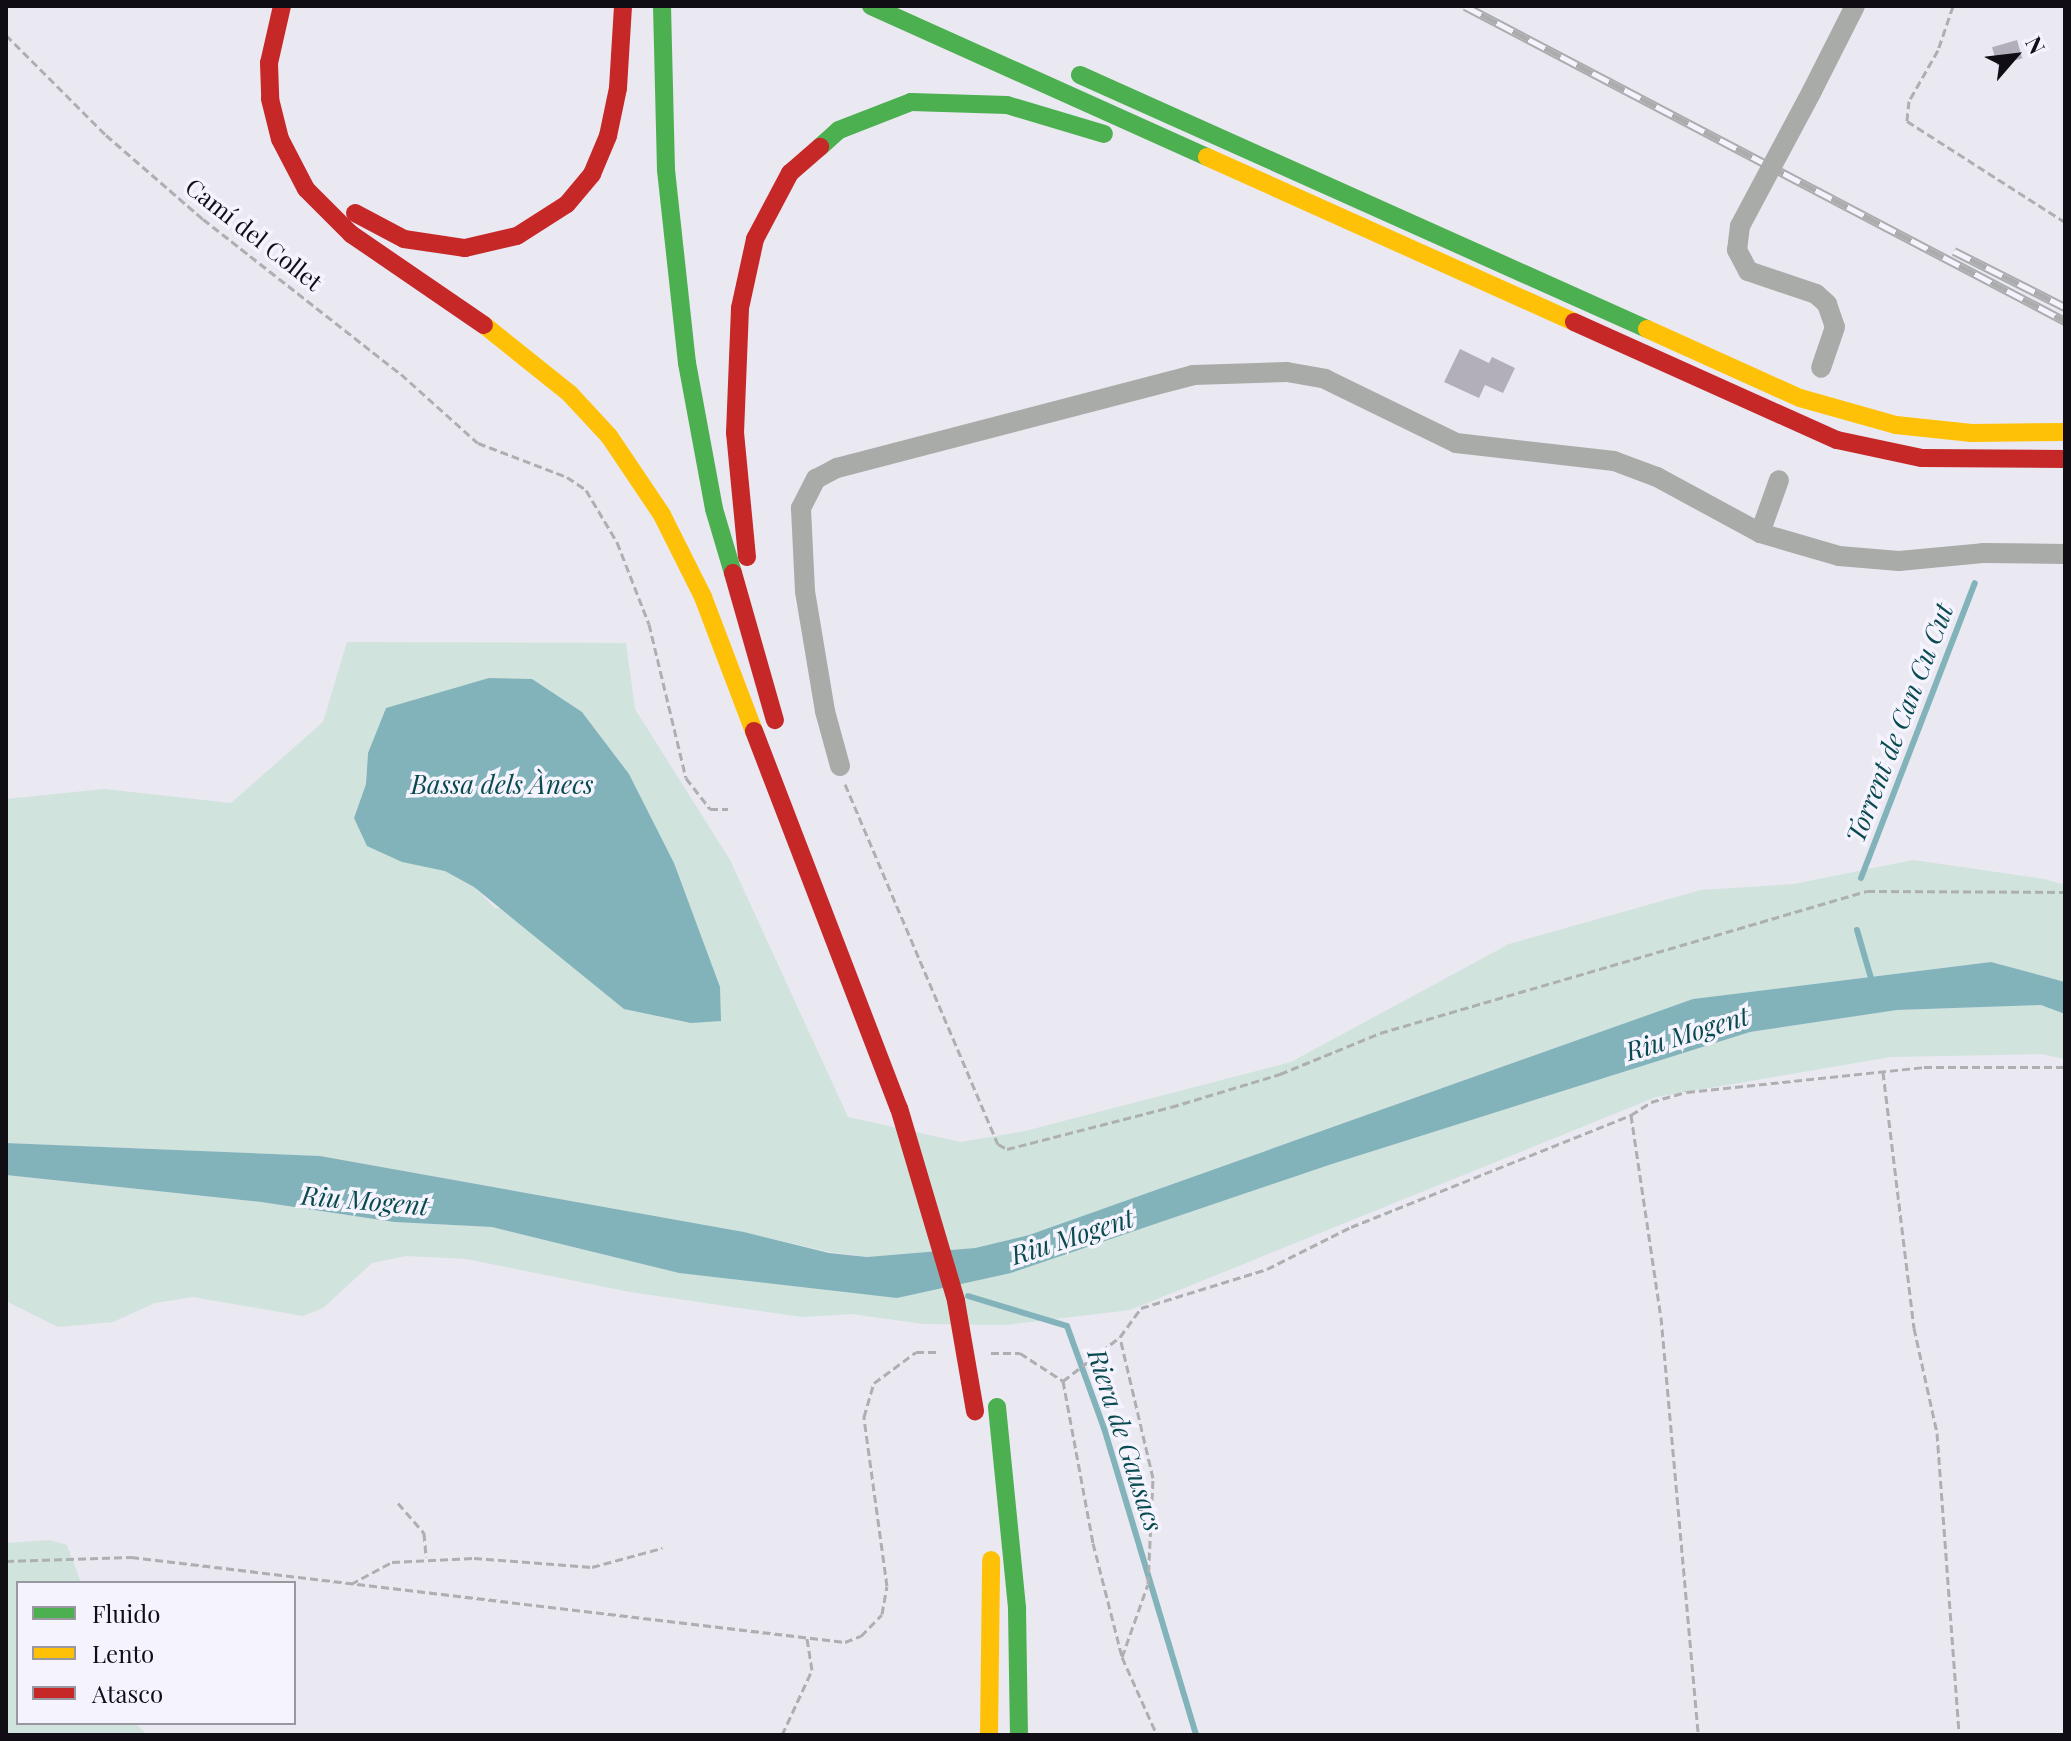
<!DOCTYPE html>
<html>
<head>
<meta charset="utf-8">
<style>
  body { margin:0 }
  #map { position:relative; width:2071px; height:1741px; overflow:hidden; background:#eae8f1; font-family:"Playfair Display",serif }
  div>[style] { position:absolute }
  .green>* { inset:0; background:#d0e3dd }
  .water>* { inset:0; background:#83b3ba }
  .stream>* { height:6px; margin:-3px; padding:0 3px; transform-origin:3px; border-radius:3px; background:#83b3ba }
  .building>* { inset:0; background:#b2afbb; transform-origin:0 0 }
  .path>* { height:3px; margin-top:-1.5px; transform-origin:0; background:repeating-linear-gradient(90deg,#aeafb1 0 8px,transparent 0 12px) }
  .street>* { height:20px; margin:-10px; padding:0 10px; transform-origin:10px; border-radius:10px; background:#a9aba8 }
  .fast>* { height:18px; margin:-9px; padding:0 9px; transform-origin:9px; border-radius:9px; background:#4caf50 }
  .slow>* { height:18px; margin:-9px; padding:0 9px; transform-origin:9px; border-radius:9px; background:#ffc107 }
  .jam>* { height:18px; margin:-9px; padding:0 9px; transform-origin:9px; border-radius:9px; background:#c62828 }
  .rail>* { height:9px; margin-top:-4.5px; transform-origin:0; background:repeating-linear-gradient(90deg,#f5f3fd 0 18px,#abacae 0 36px); box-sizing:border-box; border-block:2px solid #abacae }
  .street-bridge>* { height:20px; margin:-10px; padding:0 10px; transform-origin:10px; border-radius:10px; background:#a9aba8 }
  .jam-bridge>* { height:18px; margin:-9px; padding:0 9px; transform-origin:9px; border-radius:9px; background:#c62828 }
  span { translate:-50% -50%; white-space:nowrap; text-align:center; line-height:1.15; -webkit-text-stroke:7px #f5f3fd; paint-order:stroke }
  .street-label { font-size:24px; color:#100e14 }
  .water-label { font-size:26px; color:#084a4f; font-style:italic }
  .frame { position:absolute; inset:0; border:8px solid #100e14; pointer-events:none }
  .legend { position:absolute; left:16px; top:1581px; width:280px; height:144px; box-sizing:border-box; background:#f5f3fd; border:2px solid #9997a0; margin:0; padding:10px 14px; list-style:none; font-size:24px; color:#100e14 }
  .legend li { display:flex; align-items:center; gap:16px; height:40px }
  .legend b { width:40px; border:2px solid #9997a0 }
  .north { position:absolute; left:1975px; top:16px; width:80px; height:80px; -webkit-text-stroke:6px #f5f3fd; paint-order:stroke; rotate:62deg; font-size:22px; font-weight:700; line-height:32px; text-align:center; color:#100e14 }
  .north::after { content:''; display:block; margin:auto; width:28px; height:36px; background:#100e14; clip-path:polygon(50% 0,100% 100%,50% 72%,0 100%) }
</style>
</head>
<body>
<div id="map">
  <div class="green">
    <div style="clip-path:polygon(evenodd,347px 642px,626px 643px,635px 709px,730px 860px,848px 1117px,960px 1142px,1025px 1131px,1291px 1062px,1509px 944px,1701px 890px,1794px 884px,1913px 860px,2044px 879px,2065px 885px,2065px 982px,1991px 962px,1693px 999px,1029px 1235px,975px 1248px,867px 1257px,829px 1252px,744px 1232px,320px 1156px,6px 1143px,6px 799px,104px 789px,231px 803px,323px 722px,347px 642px,434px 696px,582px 712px,629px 774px,674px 863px,694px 926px,495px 908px,474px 887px,354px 818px,366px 784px,368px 753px,386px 708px,434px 696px)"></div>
    <div style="clip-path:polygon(2041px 1005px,2065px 1014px,2065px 1059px,2041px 1054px,1891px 1057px,1656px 1097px,1130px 1310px,1006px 1325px,924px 1324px,851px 1314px,802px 1317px,630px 1292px,466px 1259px,406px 1256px,372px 1263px,323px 1308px,303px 1316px,193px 1297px,155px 1303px,113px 1322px,58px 1327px,6px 1301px,6px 1175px,261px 1202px,394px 1222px,492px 1227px,679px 1273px,1011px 1273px,1332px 1164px,1750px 1032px,1897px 1010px)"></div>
    <div style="clip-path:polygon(50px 1540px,67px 1545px,81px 1583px,18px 1583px,18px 1723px,135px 1723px,147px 1735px,6px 1735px,6px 1543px)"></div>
  </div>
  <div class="water">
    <div style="clip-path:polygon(489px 678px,532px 679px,582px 712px,629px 774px,674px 863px,720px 987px,721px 1021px,691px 1023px,624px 1009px,474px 887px,445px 871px,402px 862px,367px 846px,354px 818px,366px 784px,368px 753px,386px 708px)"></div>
    <div style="clip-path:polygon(1991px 962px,2065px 982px,2065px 1014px,2041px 1005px,1897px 1010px,1750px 1032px,1332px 1164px,1011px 1273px,897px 1298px,679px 1273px,492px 1227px,394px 1222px,261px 1202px,6px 1175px,6px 1143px,320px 1156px,744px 1232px,829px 1253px,867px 1257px,975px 1248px,1029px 1235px,1693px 999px)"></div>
  </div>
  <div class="stream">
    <div style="left:1861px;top:878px;width:316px;rotate:-68.9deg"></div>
    <div style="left:1857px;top:930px;width:57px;rotate:73.8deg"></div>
    <div style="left:968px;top:1296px;width:103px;rotate:16.9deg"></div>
    <div style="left:1067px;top:1326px;width:109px;rotate:70.1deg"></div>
    <div style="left:1104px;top:1428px;width:320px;rotate:73.3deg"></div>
  </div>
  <div class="building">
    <div style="left:2017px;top:40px;width:19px;height:26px;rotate:74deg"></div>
    <div style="clip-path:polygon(1460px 349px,1489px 363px,1492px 357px,1515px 368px,1503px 393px,1485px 385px,1479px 398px,1444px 382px)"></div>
  </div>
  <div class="path">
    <div style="left:1953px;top:6px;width:46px;rotate:108.8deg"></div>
    <div style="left:1938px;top:50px;width:59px;rotate:119.6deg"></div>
    <div style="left:1909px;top:101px;width:20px;rotate:96deg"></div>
    <div style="left:1907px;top:121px;width:188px;rotate:32.6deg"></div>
    <div style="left:6px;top:35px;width:141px;rotate:45deg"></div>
    <div style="left:106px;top:135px;width:128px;rotate:40.9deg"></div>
    <div style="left:203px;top:219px;width:251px;rotate:38.1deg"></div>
    <div style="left:401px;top:374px;width:103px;rotate:41.9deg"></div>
    <div style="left:478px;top:443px;width:95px;rotate:20.9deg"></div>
    <div style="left:567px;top:477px;width:23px;rotate:34deg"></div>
    <div style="left:586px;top:490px;width:61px;rotate:59.2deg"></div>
    <div style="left:617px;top:542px;width:88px;rotate:68.7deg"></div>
    <div style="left:649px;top:624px;width:158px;rotate:76.5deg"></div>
    <div style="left:686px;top:778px;width:39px;rotate:52deg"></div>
    <div style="left:710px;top:809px;width:18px"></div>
    <div style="left:845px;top:784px;width:391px;rotate:67deg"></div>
    <div style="left:998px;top:1144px;width:10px;rotate:29deg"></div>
    <div style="left:1007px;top:1149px;width:169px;rotate:-14.4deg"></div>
    <div style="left:1171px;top:1107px;width:114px;rotate:-16.8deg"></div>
    <div style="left:1280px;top:1074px;width:108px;rotate:-22.3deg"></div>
    <div style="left:1380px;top:1033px;width:507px;rotate:-16.26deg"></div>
    <div style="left:1867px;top:891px;width:198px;rotate:0.3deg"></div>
    <div style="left:1883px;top:1072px;width:258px;rotate:83.1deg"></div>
    <div style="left:1914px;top:1328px;width:107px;rotate:77.6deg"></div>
    <div style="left:1937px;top:1433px;width:303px;rotate:85.8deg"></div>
    <div style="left:1631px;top:1115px;width:204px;rotate:81.6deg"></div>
    <div style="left:1661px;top:1317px;width:420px;rotate:84.9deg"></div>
    <div style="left:991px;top:1353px;width:29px"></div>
    <div style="left:1020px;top:1353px;width:51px;rotate:33.1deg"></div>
    <div style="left:1063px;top:1381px;width:165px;rotate:79.5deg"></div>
    <div style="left:1093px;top:1543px;width:118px;rotate:75.7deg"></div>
    <div style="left:1122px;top:1657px;width:85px;rotate:65.8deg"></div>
    <div style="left:1063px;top:1381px;width:72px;rotate:-37.7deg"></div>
    <div style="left:398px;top:1503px;width:40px;rotate:49deg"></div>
    <div style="left:424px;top:1533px;width:24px;rotate:85deg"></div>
    <div style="left:6px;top:1561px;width:125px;rotate:-1.8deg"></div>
    <div style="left:131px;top:1557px;width:719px;rotate:6.79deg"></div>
    <div style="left:845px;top:1642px;width:17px;rotate:-21deg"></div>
    <div style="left:861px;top:1636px;width:30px;rotate:-46deg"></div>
    <div style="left:882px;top:1614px;width:28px;rotate:-80deg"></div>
    <div style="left:887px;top:1586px;width:171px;rotate:-97.8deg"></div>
    <div style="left:864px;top:1417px;width:35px;rotate:-74deg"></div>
    <div style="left:874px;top:1383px;width:52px;rotate:-36.4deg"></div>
    <div style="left:916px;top:1352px;width:23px"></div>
    <div style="left:351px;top:1584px;width:47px;rotate:-28.2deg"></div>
    <div style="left:392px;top:1562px;width:82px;rotate:-2.8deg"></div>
    <div style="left:474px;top:1558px;width:118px;rotate:4.4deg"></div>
    <div style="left:592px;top:1567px;width:73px;rotate:-15.2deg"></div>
    <div style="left:1122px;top:1657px;width:77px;rotate:-70.4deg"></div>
    <div style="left:1148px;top:1584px;width:106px;rotate:-87.3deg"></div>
    <div style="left:1153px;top:1478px;width:145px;rotate:-103.2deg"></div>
    <div style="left:1120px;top:1337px;width:36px;rotate:-54deg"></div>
    <div style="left:1141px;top:1308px;width:132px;rotate:-17.2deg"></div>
    <div style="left:1267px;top:1269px;width:94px;rotate:-26.6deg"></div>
    <div style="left:1351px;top:1227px;width:302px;rotate:-21.8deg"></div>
    <div style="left:1631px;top:1115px;width:24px;rotate:-33deg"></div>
    <div style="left:1651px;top:1102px;width:37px;rotate:-16deg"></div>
    <div style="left:1687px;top:1092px;width:238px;rotate:-6deg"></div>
    <div style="left:1924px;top:1067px;width:141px"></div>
    <div style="left:782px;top:1735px;width:72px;rotate:-65.2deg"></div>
    <div style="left:812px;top:1670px;width:32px;rotate:-99deg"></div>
  </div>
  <div class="street">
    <div style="left:1812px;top:91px;width:95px;rotate:-63.2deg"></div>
    <div style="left:1740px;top:226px;width:24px;rotate:97deg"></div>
    <div style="left:1737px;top:250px;width:24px;rotate:62deg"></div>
    <div style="left:1748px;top:271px;width:72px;rotate:18.7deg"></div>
    <div style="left:1816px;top:294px;width:15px;rotate:42deg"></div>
    <div style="left:1827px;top:304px;width:24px;rotate:71deg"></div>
    <div style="left:1835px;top:327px;width:43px;rotate:108.9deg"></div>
    <div style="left:1760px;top:533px;width:56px;rotate:-70.3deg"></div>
    <div style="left:840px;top:766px;width:57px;rotate:-105.3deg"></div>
    <div style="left:825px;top:711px;width:122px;rotate:-99.5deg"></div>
    <div style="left:805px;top:591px;width:83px;rotate:-92.8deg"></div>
    <div style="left:801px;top:508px;width:33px;rotate:-63deg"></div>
    <div style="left:816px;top:479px;width:24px;rotate:-28deg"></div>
    <div style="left:837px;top:468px;width:368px;rotate:-14.6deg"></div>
    <div style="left:1193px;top:375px;width:94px;rotate:-1.8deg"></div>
    <div style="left:1287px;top:372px;width:39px;rotate:10deg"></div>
    <div style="left:1325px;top:379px;width:146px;rotate:26deg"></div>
    <div style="left:1456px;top:443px;width:159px;rotate:6.5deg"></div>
    <div style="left:1614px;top:461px;width:46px;rotate:20.4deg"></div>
    <div style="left:1657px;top:477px;width:117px;rotate:28.5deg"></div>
    <div style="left:1760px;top:533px;width:82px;rotate:16.2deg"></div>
    <div style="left:1839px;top:556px;width:60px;rotate:4.8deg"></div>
    <div style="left:1899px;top:561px;width:84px;rotate:-5.4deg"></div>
    <div style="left:1983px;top:553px;width:82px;rotate:0.7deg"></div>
  </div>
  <div class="fast">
    <div style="left:662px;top:6px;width:164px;rotate:88.6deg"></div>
    <div style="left:666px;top:170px;width:194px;rotate:83.8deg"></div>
    <div style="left:687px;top:363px;width:148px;rotate:79.5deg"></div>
    <div style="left:714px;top:509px;width:67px;rotate:73.5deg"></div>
    <div style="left:871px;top:6px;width:368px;rotate:24.2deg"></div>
    <div style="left:1080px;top:75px;width:621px;rotate:24.13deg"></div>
    <div style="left:820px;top:147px;width:25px;rotate:-42deg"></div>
    <div style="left:839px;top:130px;width:77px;rotate:-21.3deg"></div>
    <div style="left:911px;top:102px;width:96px;rotate:1.8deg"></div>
    <div style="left:1007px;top:105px;width:101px;rotate:16.6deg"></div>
    <div style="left:997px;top:1407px;width:203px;rotate:84.3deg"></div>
    <div style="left:1017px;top:1609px;width:126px;rotate:89.1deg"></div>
  </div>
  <div class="slow">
    <div style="left:1207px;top:157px;width:402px;rotate:24.2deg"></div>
    <div style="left:484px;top:325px;width:110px;rotate:38.7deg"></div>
    <div style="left:570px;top:394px;width:57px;rotate:47.1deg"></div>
    <div style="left:609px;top:436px;width:95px;rotate:56.1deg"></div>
    <div style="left:662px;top:515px;width:92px;rotate:63.4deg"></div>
    <div style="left:703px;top:597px;width:143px;rotate:69.2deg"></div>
    <div style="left:1647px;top:329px;width:168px;rotate:24.3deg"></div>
    <div style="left:1800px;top:398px;width:100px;rotate:15.7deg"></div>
    <div style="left:1896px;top:425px;width:76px;rotate:6deg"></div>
    <div style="left:1972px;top:433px;width:93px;rotate:-0.6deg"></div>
    <div style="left:989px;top:1735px;width:175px;rotate:-89.3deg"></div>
  </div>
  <div class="jam">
    <div style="left:282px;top:6px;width:58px;rotate:102.8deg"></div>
    <div style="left:269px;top:63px;width:36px;rotate:88deg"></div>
    <div style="left:270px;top:99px;width:41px;rotate:76deg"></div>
    <div style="left:280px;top:139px;width:56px;rotate:62.5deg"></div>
    <div style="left:306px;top:189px;width:64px;rotate:45deg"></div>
    <div style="left:351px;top:234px;width:161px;rotate:34.4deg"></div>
    <div style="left:355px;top:213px;width:55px;rotate:28deg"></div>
    <div style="left:404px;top:239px;width:62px;rotate:8.4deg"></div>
    <div style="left:465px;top:248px;width:53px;rotate:-13deg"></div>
    <div style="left:517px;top:236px;width:59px;rotate:-32.6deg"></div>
    <div style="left:567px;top:204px;width:39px;rotate:-50deg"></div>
    <div style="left:592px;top:174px;width:41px;rotate:-67.2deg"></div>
    <div style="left:608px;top:136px;width:49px;rotate:-78.2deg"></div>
    <div style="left:618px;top:88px;width:82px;rotate:-86.5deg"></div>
    <div style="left:1574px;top:322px;width:288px;rotate:24.2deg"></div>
    <div style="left:1837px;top:440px;width:87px;rotate:12deg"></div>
    <div style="left:1922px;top:458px;width:143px;rotate:0.4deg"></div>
    <div style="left:747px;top:557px;width:125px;rotate:-95.5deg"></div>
    <div style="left:735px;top:433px;width:125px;rotate:-87.7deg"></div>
    <div style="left:740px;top:308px;width:71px;rotate:-77.7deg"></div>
    <div style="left:755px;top:239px;width:75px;rotate:-62.1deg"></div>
    <div style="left:790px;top:173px;width:40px;rotate:-41deg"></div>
    <div style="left:733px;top:573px;width:153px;rotate:74.1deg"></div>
    <div style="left:754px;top:731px;width:404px;rotate:69deg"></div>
  </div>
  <div class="rail">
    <div style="left:1465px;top:6px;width:678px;rotate:27.7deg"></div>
    <div style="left:1954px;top:251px;width:124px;rotate:26.8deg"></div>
  </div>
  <div class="street-bridge">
    <div style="left:1740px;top:226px;width:153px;rotate:-61.9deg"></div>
  </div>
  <div class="jam-bridge">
    <div style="left:899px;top:1108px;width:201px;rotate:73.5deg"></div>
    <div style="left:956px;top:1301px;width:112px;rotate:80.2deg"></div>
  </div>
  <div class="street-label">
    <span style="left:254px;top:234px;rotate:38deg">Camí del Collet</span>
  </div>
  <div class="water-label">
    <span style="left:1899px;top:723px;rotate:-69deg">Torrent de Can Cu Cut</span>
    <span style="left:502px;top:784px">Bassa dels Ànecs</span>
    <span style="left:1687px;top:1033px;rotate:-17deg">Riu Mogent</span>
    <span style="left:365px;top:1200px;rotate:5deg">Riu Mogent</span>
    <span style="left:1072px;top:1236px;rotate:-18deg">Riu Mogent</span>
    <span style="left:1126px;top:1440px;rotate:72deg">Riera de Gausacs</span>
  </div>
  <div class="frame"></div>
  <ul class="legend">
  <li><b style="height:10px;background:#4caf50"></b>Fluido</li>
  <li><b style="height:10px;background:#ffc107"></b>Lento</li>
  <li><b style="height:10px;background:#c62828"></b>Atasco</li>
  </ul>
  <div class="north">N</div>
</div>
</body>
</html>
